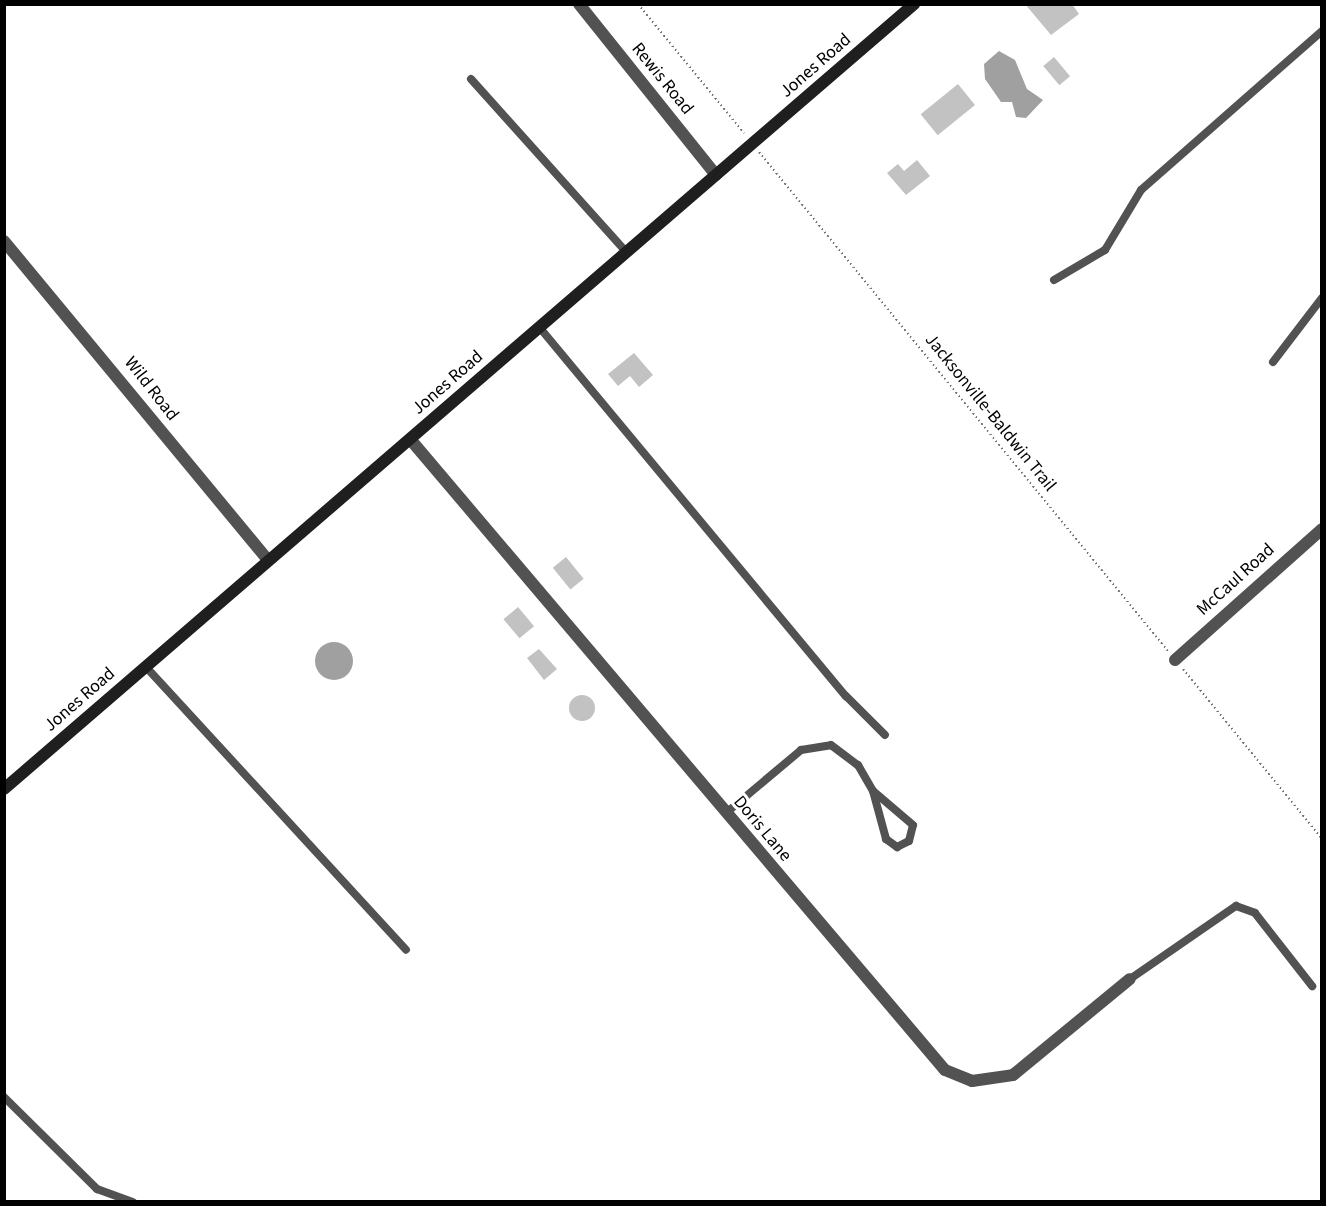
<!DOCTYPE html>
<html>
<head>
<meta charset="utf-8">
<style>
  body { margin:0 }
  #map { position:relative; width:1326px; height:1206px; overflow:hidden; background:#fff; font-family:"Source Sans 3",sans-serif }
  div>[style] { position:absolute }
  .water>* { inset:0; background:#a0a0a0 }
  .round { border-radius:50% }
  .building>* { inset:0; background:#c2c2c2; transform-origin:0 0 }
  .path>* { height:2px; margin-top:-1px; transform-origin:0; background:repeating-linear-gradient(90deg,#747474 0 1.5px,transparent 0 4.5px) }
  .lane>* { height:8px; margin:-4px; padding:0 4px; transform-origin:4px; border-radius:4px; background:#525252 }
  .street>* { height:12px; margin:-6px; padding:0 6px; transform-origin:6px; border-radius:6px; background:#525252 }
  .secondary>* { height:12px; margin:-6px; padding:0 6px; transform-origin:6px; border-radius:6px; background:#1f1f1f }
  span { translate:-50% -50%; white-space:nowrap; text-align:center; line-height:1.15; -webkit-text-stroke:6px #fff; paint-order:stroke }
  .street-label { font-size:18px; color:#000 }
  .frame { position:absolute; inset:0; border:6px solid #000; pointer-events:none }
</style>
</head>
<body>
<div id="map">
  <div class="water">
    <div style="clip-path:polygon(999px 51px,1015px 60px,1027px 89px,1043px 100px,1026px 118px,1016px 117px,1012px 102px,1001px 102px,985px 79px,984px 64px)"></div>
    <div class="round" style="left:315px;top:642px;width:38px;height:38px"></div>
  </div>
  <div class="building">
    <div style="clip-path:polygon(1025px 4px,1072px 4px,1079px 14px,1051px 35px)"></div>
    <div style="left:1054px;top:57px;width:25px;height:14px;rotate:50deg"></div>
    <div style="left:958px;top:84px;width:27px;height:48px;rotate:51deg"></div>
    <div style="clip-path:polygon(917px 160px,930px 176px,906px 195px,887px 173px,898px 164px,904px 171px)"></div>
    <div style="clip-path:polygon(634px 353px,653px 375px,639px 387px,630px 376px,618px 386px,608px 374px)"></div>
    <div style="left:566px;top:557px;width:28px;height:17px;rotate:51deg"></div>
    <div style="left:518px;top:607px;width:25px;height:19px;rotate:50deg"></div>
    <div style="clip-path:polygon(539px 649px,557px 669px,544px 680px,527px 658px)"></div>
    <div class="round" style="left:569px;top:695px;width:26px;height:26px"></div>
  </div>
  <div class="path">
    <div style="left:638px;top:4px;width:167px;rotate:50.6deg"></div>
    <div style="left:759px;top:152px;width:645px;rotate:50.66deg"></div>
    <div style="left:1183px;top:669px;width:220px;rotate:50.7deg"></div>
  </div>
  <div class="lane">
    <div style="left:471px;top:79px;width:234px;rotate:48.1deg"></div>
    <div style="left:1054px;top:280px;width:59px;rotate:-30.5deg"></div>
    <div style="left:1105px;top:250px;width:70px;rotate:-59deg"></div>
    <div style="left:1141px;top:190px;width:241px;rotate:-41.3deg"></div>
    <div style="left:540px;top:328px;width:479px;rotate:50.3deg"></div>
    <div style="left:846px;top:696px;width:55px;rotate:45deg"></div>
    <div style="left:1273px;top:362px;width:81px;rotate:-52.6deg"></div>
    <div style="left:146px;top:667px;width:384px;rotate:47.4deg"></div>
    <div style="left:726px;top:813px;width:98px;rotate:-40deg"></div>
    <div style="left:801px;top:750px;width:30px;rotate:-9deg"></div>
    <div style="left:831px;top:745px;width:34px;rotate:37deg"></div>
    <div style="left:858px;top:765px;width:30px;rotate:60deg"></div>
    <div style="left:873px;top:791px;width:50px;rotate:74.8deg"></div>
    <div style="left:886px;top:839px;width:14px;rotate:36deg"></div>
    <div style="left:897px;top:847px;width:13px;rotate:-27deg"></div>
    <div style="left:909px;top:841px;width:16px;rotate:-76deg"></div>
    <div style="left:913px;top:825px;width:52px;rotate:-139.6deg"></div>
    <div style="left:1130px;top:979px;width:129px;rotate:-34.6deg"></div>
    <div style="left:1236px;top:906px;width:20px;rotate:20deg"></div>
    <div style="left:1255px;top:913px;width:93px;rotate:52deg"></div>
    <div style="left:4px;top:1097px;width:131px;rotate:44.7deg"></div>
    <div style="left:97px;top:1189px;width:38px;rotate:20deg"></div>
  </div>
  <div class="street">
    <div style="left:579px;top:4px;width:219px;rotate:51.3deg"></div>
    <div style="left:4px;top:241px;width:414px;rotate:50.4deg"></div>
    <div style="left:410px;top:439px;width:827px;rotate:49.71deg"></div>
    <div style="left:945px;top:1070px;width:29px;rotate:22deg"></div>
    <div style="left:972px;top:1081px;width:41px;rotate:-8.3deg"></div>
    <div style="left:1013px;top:1075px;width:151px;rotate:-39.4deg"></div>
    <div style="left:1175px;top:660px;width:197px;rotate:-41.7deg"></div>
  </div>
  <div class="secondary">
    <div style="left:4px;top:789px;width:1202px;rotate:-40.78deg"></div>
  </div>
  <div class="street-label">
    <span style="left:816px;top:66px;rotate:-41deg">Jones Road</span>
    <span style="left:662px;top:79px;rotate:51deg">Rewis Road</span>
    <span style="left:448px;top:383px;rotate:-41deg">Jones Road</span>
    <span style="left:151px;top:389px;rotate:52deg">Wild Road</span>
    <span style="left:990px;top:413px;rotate:51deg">Jacksonville-Baldwin Trail</span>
    <span style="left:1236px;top:580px;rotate:-42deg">McCaul Road</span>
    <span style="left:80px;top:700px;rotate:-41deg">Jones Road</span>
    <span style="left:762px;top:829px;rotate:50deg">Doris Lane</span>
  </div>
  <div class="frame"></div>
</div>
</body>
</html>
